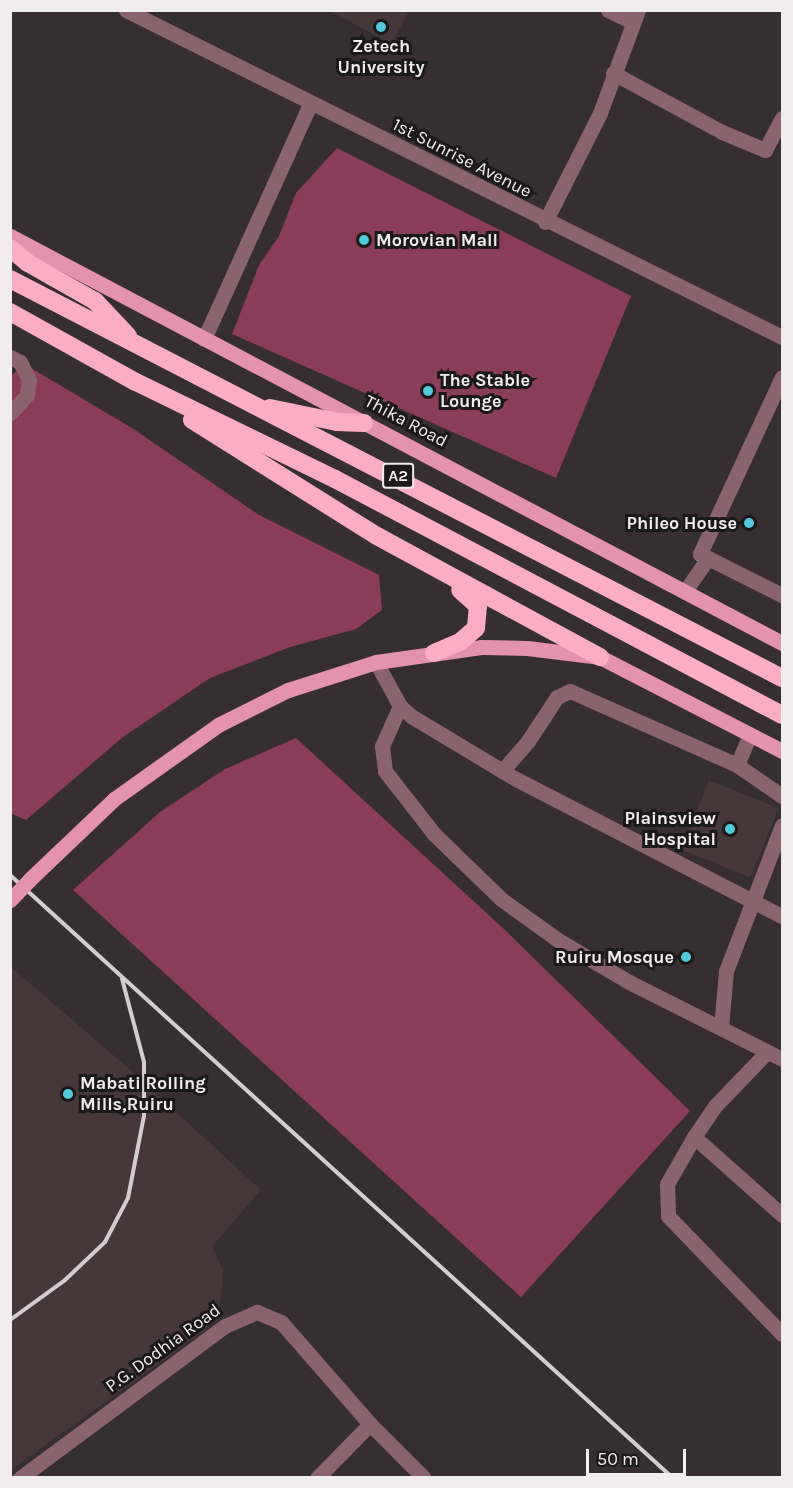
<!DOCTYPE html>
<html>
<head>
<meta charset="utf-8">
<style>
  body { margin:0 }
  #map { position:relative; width:793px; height:1488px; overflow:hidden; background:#362e31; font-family:Karla,sans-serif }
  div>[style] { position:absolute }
  .built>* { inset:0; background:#46373b; transform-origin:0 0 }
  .green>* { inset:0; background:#8a3d59 }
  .minor>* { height:15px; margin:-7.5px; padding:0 7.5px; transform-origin:7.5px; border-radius:7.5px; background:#8b636f }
  .major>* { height:15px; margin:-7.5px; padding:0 7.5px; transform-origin:7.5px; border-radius:7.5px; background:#e393ad }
  .highway>* { height:18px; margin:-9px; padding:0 9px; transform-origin:9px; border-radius:9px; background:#fbadc5 }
  .rail>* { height:4px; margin:-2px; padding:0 2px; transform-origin:2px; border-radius:2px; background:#d3cdcf }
  .major-bridge>* { height:15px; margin:-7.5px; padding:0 7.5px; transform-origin:7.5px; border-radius:7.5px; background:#e393ad }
  .dots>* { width:16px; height:16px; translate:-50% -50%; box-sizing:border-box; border:3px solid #1b1819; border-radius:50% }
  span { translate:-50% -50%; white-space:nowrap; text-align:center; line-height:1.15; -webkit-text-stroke:6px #1b1819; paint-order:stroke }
  .shield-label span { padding:2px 4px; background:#1b1819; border:2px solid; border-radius:4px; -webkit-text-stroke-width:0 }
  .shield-label { font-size:16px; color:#f1eced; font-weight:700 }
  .poi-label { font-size:18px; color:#f1eced; font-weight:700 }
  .left { translate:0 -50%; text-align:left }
  .right { translate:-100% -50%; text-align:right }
  .street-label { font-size:18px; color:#f1eced }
  .frame { position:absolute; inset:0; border:12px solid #f1eced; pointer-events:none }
  .scale { position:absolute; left:586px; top:1449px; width:100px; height:27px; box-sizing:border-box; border:3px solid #f1eced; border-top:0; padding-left:8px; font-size:18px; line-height:21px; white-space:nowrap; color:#f1eced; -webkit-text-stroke:4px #1b1819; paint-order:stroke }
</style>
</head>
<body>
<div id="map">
  <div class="built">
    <div style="clip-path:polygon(330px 11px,409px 11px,392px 44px)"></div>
    <div style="left:709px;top:780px;width:75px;height:75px;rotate:22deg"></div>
    <div style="clip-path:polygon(11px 967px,125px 1065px,261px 1190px,212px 1246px,223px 1270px,219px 1320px,11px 1470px)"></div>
  </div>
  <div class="green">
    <div style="clip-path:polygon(337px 148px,631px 296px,556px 478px,232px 334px,259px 265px,279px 236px,296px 193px)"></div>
    <div style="clip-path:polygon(26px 365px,132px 428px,259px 515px,379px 575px,382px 610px,356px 629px,290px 647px,210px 678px,123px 737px,26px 820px,10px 813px,10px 376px)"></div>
    <div style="clip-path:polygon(296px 738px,505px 930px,690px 1111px,521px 1297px,73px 890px,160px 812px,225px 769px)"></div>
  </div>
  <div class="minor">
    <div style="left:126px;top:10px;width:733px;rotate:26.5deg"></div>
    <div style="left:608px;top:10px;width:28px;rotate:26deg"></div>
    <div style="left:613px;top:73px;width:124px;rotate:28.4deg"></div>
    <div style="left:722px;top:132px;width:47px;rotate:22.7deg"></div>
    <div style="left:765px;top:150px;width:36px;rotate:-62deg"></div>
    <div style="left:545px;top:222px;width:122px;rotate:-63.2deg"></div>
    <div style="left:600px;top:113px;width:110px;rotate:-69.7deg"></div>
    <div style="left:204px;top:339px;width:258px;rotate:-65.7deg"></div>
    <div style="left:10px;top:357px;width:11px;rotate:27deg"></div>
    <div style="left:20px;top:362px;width:20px;rotate:63deg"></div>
    <div style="left:29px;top:380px;width:15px;rotate:98deg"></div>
    <div style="left:27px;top:395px;width:25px;rotate:133deg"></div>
    <div style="left:782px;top:377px;width:195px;rotate:114.9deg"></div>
    <div style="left:700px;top:554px;width:92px;rotate:26.6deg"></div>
    <div style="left:685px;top:591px;width:40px;rotate:-55.1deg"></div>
    <div style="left:376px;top:662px;width:50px;rotate:61.4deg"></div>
    <div style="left:400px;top:706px;width:15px;rotate:42deg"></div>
    <div style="left:411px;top:716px;width:122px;rotate:31deg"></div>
    <div style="left:516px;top:779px;width:299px;rotate:27.3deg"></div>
    <div style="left:400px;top:706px;width:44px;rotate:114.2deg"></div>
    <div style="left:382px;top:746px;width:25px;rotate:83deg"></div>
    <div style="left:385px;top:771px;width:80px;rotate:52.1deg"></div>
    <div style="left:434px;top:834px;width:93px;rotate:44.1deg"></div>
    <div style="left:501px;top:899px;width:70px;rotate:35.7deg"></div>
    <div style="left:558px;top:940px;width:82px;rotate:30.6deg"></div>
    <div style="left:629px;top:982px;width:171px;rotate:26.7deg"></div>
    <div style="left:737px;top:765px;width:33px;rotate:-67deg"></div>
    <div style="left:502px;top:771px;width:40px;rotate:-49deg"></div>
    <div style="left:528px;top:741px;width:53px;rotate:-56.6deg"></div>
    <div style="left:557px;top:697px;width:14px;rotate:-25deg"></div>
    <div style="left:570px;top:691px;width:183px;rotate:23.9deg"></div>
    <div style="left:737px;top:765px;width:55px;rotate:34.6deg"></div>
    <div style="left:721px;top:1028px;width:57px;rotate:-85deg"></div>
    <div style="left:726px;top:971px;width:156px;rotate:-69deg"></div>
    <div style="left:694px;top:1137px;width:37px;rotate:-56deg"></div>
    <div style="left:715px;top:1106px;width:75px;rotate:-46.1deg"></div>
    <div style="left:782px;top:1215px;width:118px;rotate:-138.4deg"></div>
    <div style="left:694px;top:1137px;width:54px;rotate:119.9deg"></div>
    <div style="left:667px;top:1184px;width:32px;rotate:88deg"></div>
    <div style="left:668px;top:1216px;width:164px;rotate:46deg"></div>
    <div style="left:20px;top:1478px;width:255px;rotate:-36.6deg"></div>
    <div style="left:225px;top:1326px;width:35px;rotate:-24deg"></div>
    <div style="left:257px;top:1312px;width:26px;rotate:23deg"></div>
    <div style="left:281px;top:1322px;width:135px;rotate:48.9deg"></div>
    <div style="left:370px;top:1424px;width:76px;rotate:45deg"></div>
    <div style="left:317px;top:1478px;width:76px;rotate:-45.5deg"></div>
  </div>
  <div class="major">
    <div style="left:10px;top:236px;width:873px;rotate:27.8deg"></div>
    <div style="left:29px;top:880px;width:117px;rotate:-43.6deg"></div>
    <div style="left:114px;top:799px;width:128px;rotate:-35.4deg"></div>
    <div style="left:218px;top:725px;width:78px;rotate:-26.6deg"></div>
    <div style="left:288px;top:690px;width:92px;rotate:-17.7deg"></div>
    <div style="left:376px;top:662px;width:106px;rotate:-8.1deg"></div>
    <div style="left:481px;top:647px;width:46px;rotate:1.2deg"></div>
    <div style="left:527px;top:648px;width:74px;rotate:7deg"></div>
    <div style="left:600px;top:657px;width:205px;rotate:27.3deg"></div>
  </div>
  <div class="highway">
    <div style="left:10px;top:248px;width:23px;rotate:40deg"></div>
    <div style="left:28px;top:263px;width:77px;rotate:29.6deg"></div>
    <div style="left:95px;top:301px;width:48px;rotate:46.7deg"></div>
    <div style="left:10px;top:279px;width:869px;rotate:27.33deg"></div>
    <div style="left:10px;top:312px;width:144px;rotate:29.1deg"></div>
    <div style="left:136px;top:382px;width:221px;rotate:26deg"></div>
    <div style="left:335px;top:479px;width:505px;rotate:27.83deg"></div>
    <div style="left:270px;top:408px;width:68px;rotate:11.8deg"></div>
    <div style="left:337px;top:422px;width:27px;rotate:2deg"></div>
    <div style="left:192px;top:420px;width:218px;rotate:32.1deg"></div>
    <div style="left:377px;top:536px;width:254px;rotate:28.5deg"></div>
    <div style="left:434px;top:653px;width:28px;rotate:-23deg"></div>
    <div style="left:460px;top:642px;width:21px;rotate:-41deg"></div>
    <div style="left:476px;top:628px;width:22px;rotate:-85deg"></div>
    <div style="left:478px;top:606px;width:24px;rotate:-138deg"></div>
  </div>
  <div class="rail">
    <div style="left:10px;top:875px;width:896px;rotate:42.29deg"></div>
    <div style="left:10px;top:1320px;width:68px;rotate:-36deg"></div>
    <div style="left:65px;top:1280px;width:55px;rotate:-43.5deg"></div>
    <div style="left:105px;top:1242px;width:50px;rotate:-62.4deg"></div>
    <div style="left:128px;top:1198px;width:84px;rotate:-79deg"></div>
    <div style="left:144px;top:1116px;width:54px;rotate:-90deg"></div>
    <div style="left:144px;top:1062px;width:86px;rotate:-104.8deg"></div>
  </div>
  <div class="major-bridge">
    <div style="left:10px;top:900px;width:28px;rotate:-46deg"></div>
  </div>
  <div class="dots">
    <div style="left:381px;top:27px;background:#54cadd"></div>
    <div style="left:364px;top:240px;background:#54cadd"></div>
    <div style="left:428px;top:391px;background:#54cadd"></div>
    <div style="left:749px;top:523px;background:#54cadd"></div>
    <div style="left:730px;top:829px;background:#54cadd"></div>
    <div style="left:686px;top:957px;background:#54cadd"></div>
    <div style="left:68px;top:1094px;background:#54cadd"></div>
  </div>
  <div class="shield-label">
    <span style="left:398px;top:476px">A2</span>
  </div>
  <div class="poi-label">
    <span style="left:381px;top:57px">Zetech<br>University</span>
    <span class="left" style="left:376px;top:240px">Morovian Mall</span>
    <span class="left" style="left:440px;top:391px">The Stable<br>Lounge</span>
    <span class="right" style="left:737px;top:523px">Phileo House</span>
    <span class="right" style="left:716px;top:829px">Plainsview<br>Hospital</span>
    <span class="right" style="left:674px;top:957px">Ruiru Mosque</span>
    <span class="left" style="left:80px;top:1094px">Mabati Rolling<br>Mills,Ruiru</span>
  </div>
  <div class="street-label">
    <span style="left:462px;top:158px;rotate:27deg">1st Sunrise Avenue</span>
    <span style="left:406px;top:421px;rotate:28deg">Thika Road</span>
    <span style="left:163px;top:1348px;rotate:-36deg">P.G. Dodhia Road</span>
  </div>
  <div class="frame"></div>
  <div class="scale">50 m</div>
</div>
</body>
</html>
